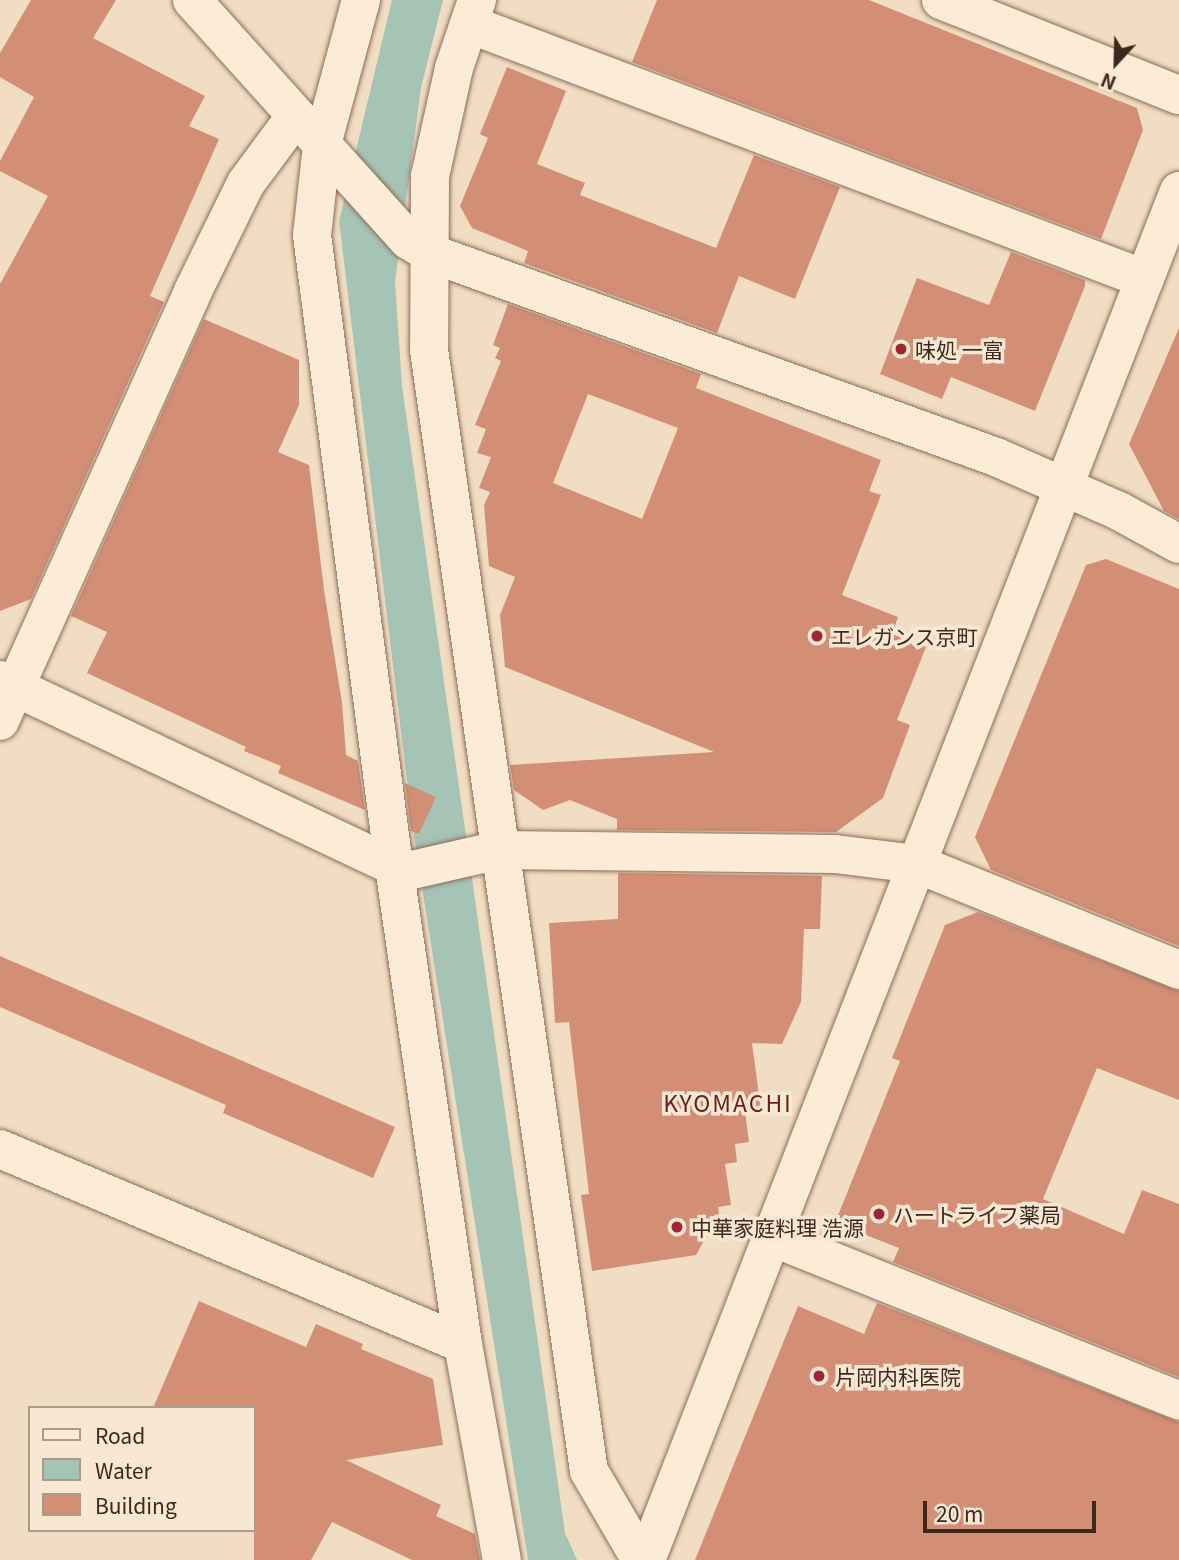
<!DOCTYPE html>
<html>
<head>
<meta charset="utf-8">
<style>
  body { margin:0 }
  #map { position:relative; width:1179px; height:1560px; overflow:hidden; background:#f1ddc3; font-family:Georgia,"Noto Sans JP",serif }
  div>[style] { position:absolute }
  .water>* { inset:0; background:#a5c4b6 }
  .building>* { inset:0; background:#d28f76 }
  .roads { filter:drop-shadow(0 0 2px #8d6d58) drop-shadow(0 0 2px #8d6d58) }
  .minor>* { height:38px; margin:-19px; padding:0 19px; transform-origin:19px; border-radius:19px; background:#fbebd7 }
  .dots>* { width:19px; height:19px; translate:-50% -50%; box-sizing:border-box; border:4px solid #f8e8d3; border-radius:50% }
  span { translate:-50% -50%; white-space:nowrap; text-align:center; line-height:1.15; -webkit-text-stroke:7px #f8e8d3; paint-order:stroke }
  .poi-label { font-size:21px; color:#3c281d }
  .left { translate:0 -50%; text-align:left }
  .neighbourhood-label { font-size:23px; color:#6c1f19; letter-spacing:2px }
  .legend { position:absolute; left:28px; top:1406px; width:228px; height:126px; box-sizing:border-box; background:#f8e8d3; border:2px solid #ad9b8a; margin:0; padding:9px 12px; list-style:none; font-size:21px; color:#3c281d }
  .legend li { display:flex; align-items:center; gap:14px; height:35px }
  .legend b { width:35px; border:2px solid #ad9b8a }
  .north { position:absolute; left:1081px; top:28px; width:70px; height:70px; -webkit-text-stroke:5px #f8e8d3; paint-order:stroke; rotate:202deg; font-size:19px; font-weight:700; line-height:28px; text-align:center; color:#3c281d }
  .north::after { content:''; display:block; margin:auto; width:24px; height:32px; background:#3c281d; clip-path:polygon(50% 0,100% 100%,50% 72%,0 100%) }
  .scale { position:absolute; left:923px; top:1501px; width:173px; height:32px; box-sizing:border-box; border:4px solid #3c281d; border-top:0; padding-left:9px; font-size:21px; line-height:24px; white-space:nowrap; color:#3c281d; -webkit-text-stroke:5px #f8e8d3; paint-order:stroke }
</style>
</head>
<body>
<div id="map">
  <div class="water">
    <div style="clip-path:polygon(392px 0,443px 0,421px 88px,395px 282px,402px 386px,565px 1533px,577px 1560px,528px 1560px,413px 830px,339px 221px)"></div>
  </div>
  <div class="building">
    <div style="clip-path:polygon(31px 0,116px 0,93px 38px,205px 96px,189px 126px,219px 139px,150px 296px,164px 302px,31px 599px,0 611px,0 284px,48px 196px,0 171px,0 161px,34px 97px,0 77px,0 53px)"></div>
    <div style="clip-path:polygon(657px 0,869px 0,1137px 108px,1143px 130px,1101px 239px,632px 62px)"></div>
    <div style="clip-path:polygon(507px 67px,566px 91px,537px 164px,585px 183px,580px 195px,716px 248px,754px 155px,840px 187px,795px 299px,739px 276px,717px 333px,524px 263px,528px 251px,472px 228px,460px 206px,488px 138px,480px 134px)"></div>
    <div style="clip-path:polygon(1011px 252px,1085px 280px,1085px 286px,1035px 411px,951px 377px,942px 399px,880px 374px,917px 278px,989px 305px)"></div>
    <div style="clip-path:polygon(evenodd,508px 304px,701px 374px,696px 388px,881px 460px,869px 491px,881px 495px,842px 595px,898px 617px,892px 634px,926px 647px,897px 720px,910px 725px,883px 798px,836px 832px,617px 830px,617px 819px,570px 800px,543px 810px,514px 790px,510px 765px,714px 752px,505px 667px,500px 615px,515px 577px,489px 566px,484px 505px,490px 492px,479px 488px,491px 457px,477px 453px,486px 429px,475px 425px,501px 361px,495px 358px,500px 348px,493px 345px,508px 304px,588px 394px,678px 428px,642px 519px,553px 483px,588px 394px)"></div>
    <div style="clip-path:polygon(204px 319px,299px 360px,299px 405px,278px 452px,309px 465px,324px 590px,342px 703px,346px 755px,358px 761px,365px 810px,278px 773px,281px 766px,244px 751px,246px 747px,87px 673px,107px 632px,71px 616px)"></div>
    <div style="clip-path:polygon(1179px 328px,1179px 519px,1164px 511px,1129px 444px)"></div>
    <div style="clip-path:polygon(1106px 559px,1179px 589px,1179px 946px,991px 870px,975px 837px,1086px 565px)"></div>
    <div style="clip-path:polygon(405px 783px,436px 797px,419px 834px,411px 831px)"></div>
    <div style="clip-path:polygon(618px 873px,822px 876px,820px 929px,804px 929px,801px 1002px,782px 1044px,752px 1043px,761px 1110px,745px 1112px,749px 1142px,735px 1144px,737px 1162px,725px 1164px,731px 1205px,718px 1207px,719px 1213px,696px 1255px,592px 1271px,581px 1195px,589px 1194px,569px 1022px,555px 1023px,549px 923px,618px 919px)"></div>
    <div style="clip-path:polygon(978px 912px,1179px 991px,1179px 1100px,1097px 1068px,1043px 1199px,1124px 1234px,1142px 1190px,1179px 1204px,1179px 1377px,893px 1262px,899px 1248px,835px 1223px,900px 1061px,892px 1058px,945px 925px)"></div>
    <div style="clip-path:polygon(0 956px,395px 1127px,373px 1178px,223px 1113px,226px 1105px,0 1007px)"></div>
    <div style="clip-path:polygon(199px 1301px,306px 1347px,316px 1324px,363px 1344px,361px 1349px,433px 1379px,443px 1445px,346px 1460px,441px 1505px,436px 1516px,475px 1534px,480px 1560px,412px 1560px,332px 1522px,311px 1560px,254px 1560px,254px 1408px,153px 1408px)"></div>
    <div style="clip-path:polygon(877px 1303px,1179px 1422px,1179px 1560px,695px 1560px,798px 1306px,864px 1334px)"></div>
  </div>
  <div class="roads">
    <div class="minor">
      <div style="left:192px;top:0;width:323px;rotate:48deg"></div>
      <div style="left:408px;top:240px;width:26px;rotate:31deg"></div>
      <div style="left:430px;top:253px;width:602px;rotate:19.82deg"></div>
      <div style="left:996px;top:457px;width:134px;rotate:23.7deg"></div>
      <div style="left:1119px;top:511px;width:68px;rotate:28.8deg"></div>
      <div style="left:361px;top:0;width:150px;rotate:105.1deg"></div>
      <div style="left:322px;top:145px;width:91px;rotate:96.3deg"></div>
      <div style="left:312px;top:235px;width:636px;rotate:82.6deg"></div>
      <div style="left:394px;top:866px;width:483px;rotate:81.8deg"></div>
      <div style="left:477px;top:0;width:72px;rotate:108.7deg"></div>
      <div style="left:454px;top:68px;width:111px;rotate:102.5deg"></div>
      <div style="left:430px;top:176px;width:174px;rotate:90.3deg"></div>
      <div style="left:429px;top:350px;width:1132px;rotate:81.88deg"></div>
      <div style="left:589px;top:1471px;width:103px;rotate:59.7deg"></div>
      <div style="left:941px;top:0;width:256px;rotate:21.8deg"></div>
      <div style="left:469px;top:24px;width:722px;rotate:20.67deg"></div>
      <div style="left:0;top:680px;width:436px;rotate:25.3deg"></div>
      <div style="left:394px;top:866px;width:18px;rotate:13deg"></div>
      <div style="left:412px;top:870px;width:89px;rotate:-12.9deg"></div>
      <div style="left:499px;top:850px;width:336px;rotate:0.7deg"></div>
      <div style="left:835px;top:854px;width:83px;rotate:7deg"></div>
      <div style="left:917px;top:864px;width:283px;rotate:22deg"></div>
      <div style="left:0;top:721px;width:471px;rotate:-65.8deg"></div>
      <div style="left:193px;top:291px;width:120px;rotate:-63.9deg"></div>
      <div style="left:246px;top:183px;width:82px;rotate:-53.4deg"></div>
      <div style="left:0;top:1149px;width:502px;rotate:22.84deg"></div>
      <div style="left:463px;top:1344px;width:219px;rotate:79.8deg"></div>
      <div style="left:772px;top:1237px;width:439px;rotate:21.9deg"></div>
      <div style="left:646px;top:1560px;width:1469px;rotate:-68.73deg"></div>
    </div>
  </div>
  <div class="dots">
    <div style="left:901px;top:349px;background:#a12436"></div>
    <div style="left:817px;top:636px;background:#a12436"></div>
    <div style="left:879px;top:1214px;background:#a12436"></div>
    <div style="left:677px;top:1227px;background:#a12436"></div>
    <div style="left:819px;top:1376px;background:#a12436"></div>
  </div>
  <div class="poi-label">
    <span class="left" style="left:915px;top:349px">味処 一富</span>
    <span class="left" style="left:831px;top:636px">エレガンス京町</span>
    <span class="left" style="left:893px;top:1214px">ハートライフ薬局</span>
    <span class="left" style="left:691px;top:1227px">中華家庭料理 浩源</span>
    <span class="left" style="left:835px;top:1376px">片岡内科医院</span>
  </div>
  <div class="neighbourhood-label">
    <span style="left:728px;top:1102px">KYOMACHI</span>
  </div>
  <ul class="legend">
  <li><b style="height:9px;background:#fbebd7"></b>Road</li>
  <li><b style="height:19px;background:#a5c4b6"></b>Water</li>
  <li><b style="height:19px;background:#d28f76"></b>Building</li>
  </ul>
  <div class="north">N</div>
  <div class="scale">20 m</div>
</div>
</body>
</html>
